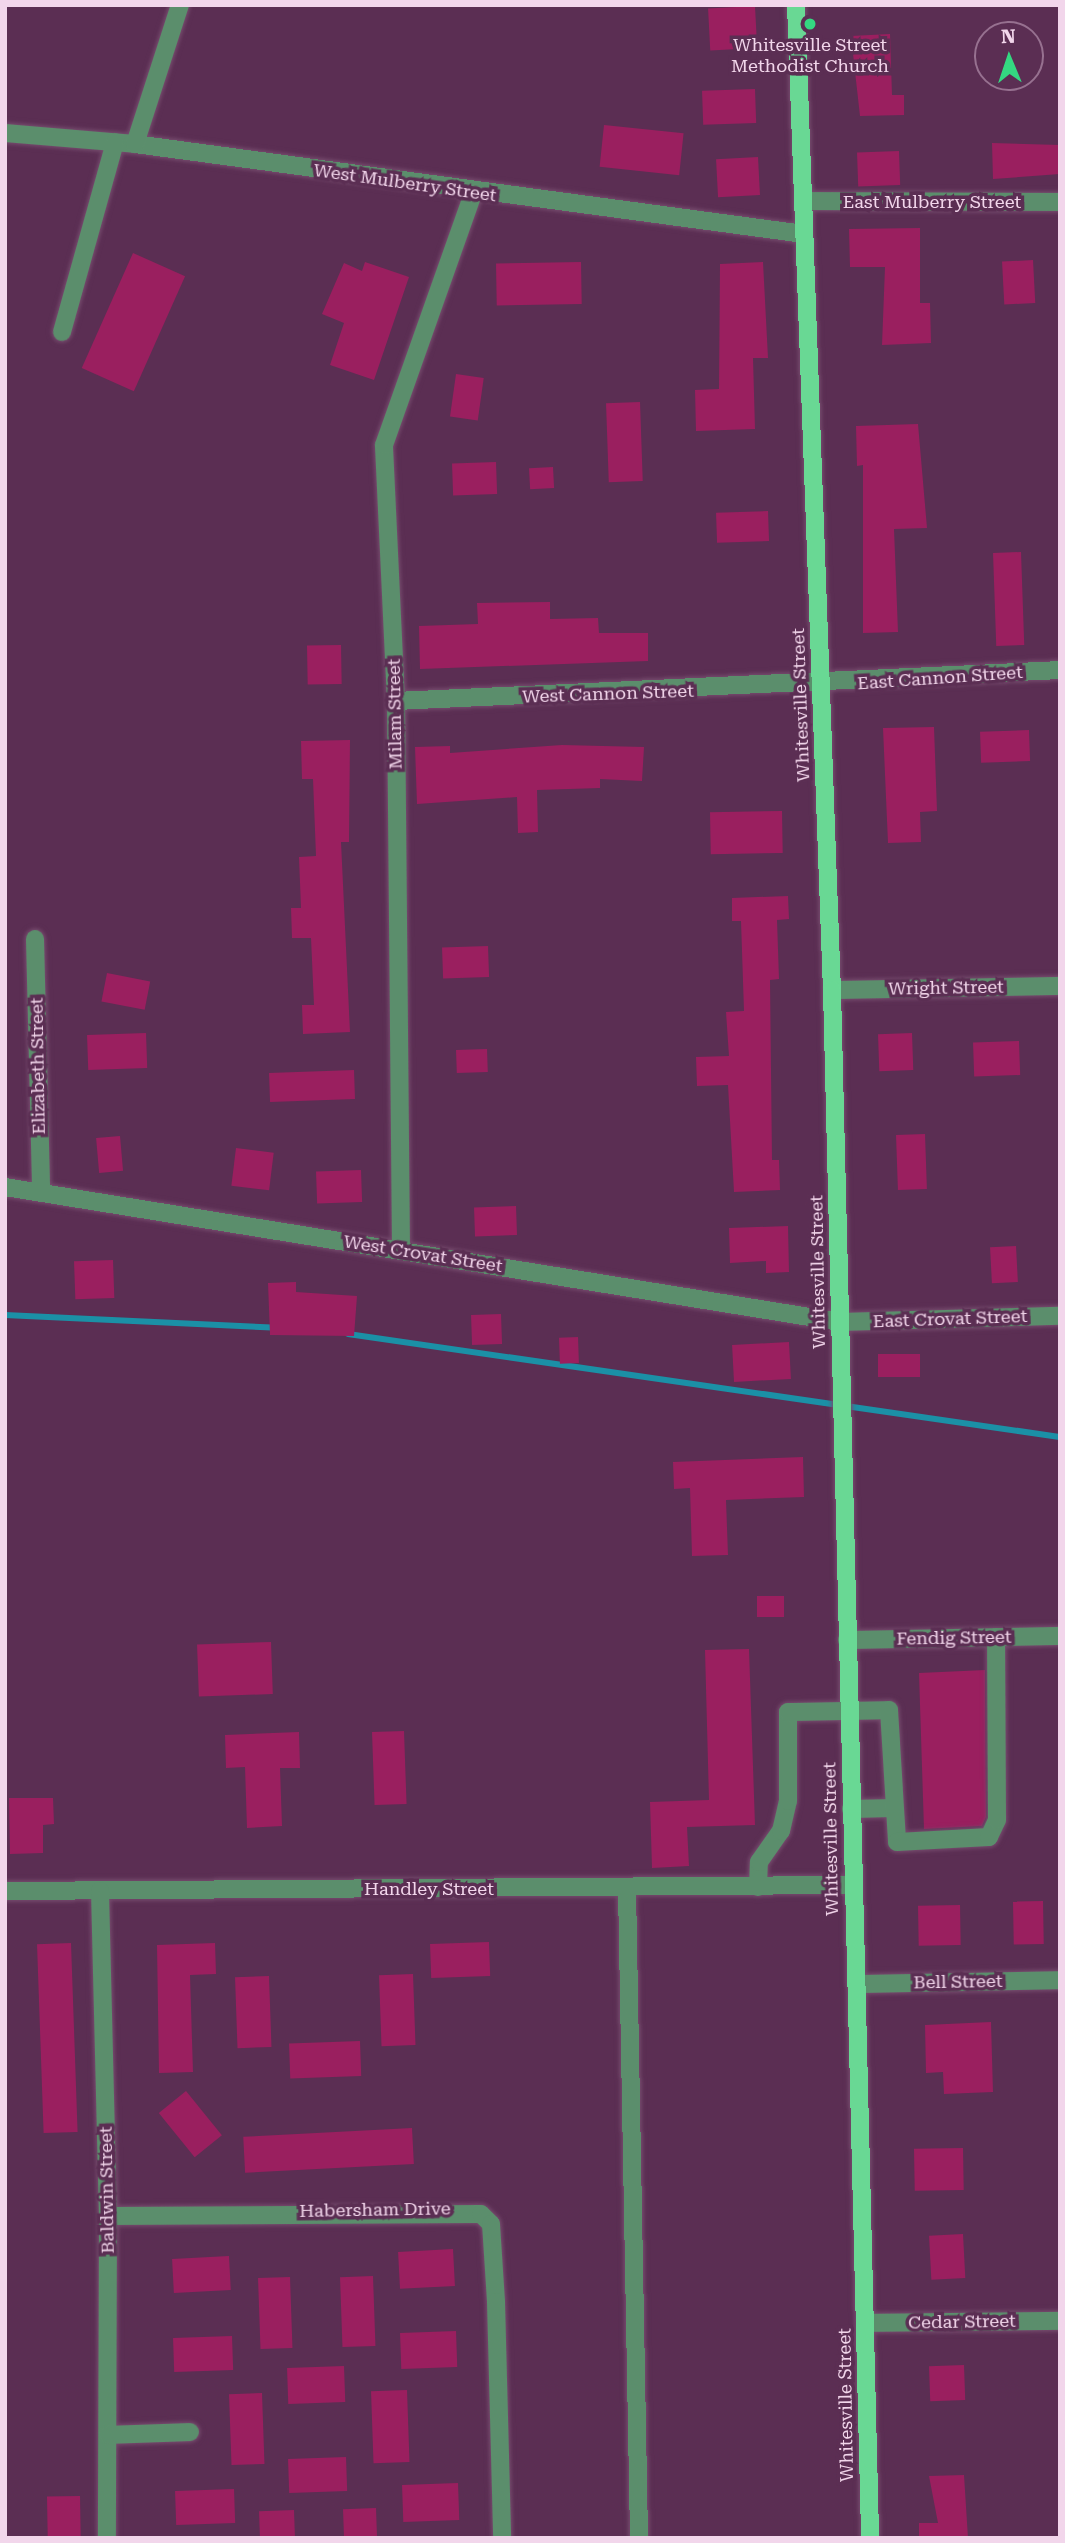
<!DOCTYPE html>
<html>
<head>
<meta charset="utf-8">
<style>
  body { margin:0 }
  #map { position:relative; width:1065px; height:2543px; overflow:hidden; background:#5b2e53; font-family:"Roboto Serif",serif }
  div>[style] { position:absolute }
  .stream>* { height:6px; margin:-3px; padding:0 3px; transform-origin:3px; border-radius:3px; background:#1b90a6 }
  .building>* { inset:0; background:#9a1f5f; transform-origin:0 0 }
  .roads { filter:drop-shadow(0 0 2px #764c6e) drop-shadow(0 0 2px #764c6e) }
  .minor>* { height:18px; margin:-9px; padding:0 9px; transform-origin:9px; border-radius:9px; background:#5b8e6c }
  .major>* { height:18px; margin:-9px; padding:0 9px; transform-origin:9px; border-radius:9px; background:#69d894 }
  .dots>* { width:19px; height:19px; translate:-50% -50%; box-sizing:border-box; border:4px solid #5b2e53; border-radius:50% }
  span { translate:-50% -50%; white-space:nowrap; text-align:center; line-height:1.15; -webkit-text-stroke:7px #5b2e53; paint-order:stroke }
  .poi-label { font-size:18px; color:#f2d6eb }
  .street-label { font-size:18px; color:#f2d6eb }
  .frame { position:absolute; inset:0; border:7px solid #f2d6eb; pointer-events:none }
  .north { position:absolute; left:974px; top:21px; width:70px; height:70px; box-sizing:border-box; background:#5b2e53; border:2px solid #977190; border-radius:50%; rotate:358deg; font-size:19px; font-weight:700; line-height:28px; text-align:center; color:#f2d6eb }
  .north::after { content:''; display:block; margin:auto; width:24px; height:32px; background:#34d881; clip-path:polygon(50% 0,100% 100%,50% 72%,0 100%) }
</style>
</head>
<body>
<div id="map">
  <div class="stream">
    <div style="left:5px;top:1315px;width:273px;rotate:2.7deg"></div>
    <div style="left:348px;top:1334px;width:719px;rotate:8.23deg"></div>
  </div>
  <div class="building">
    <div style="left:755px;top:6px;width:42px;height:47px;rotate:87deg"></div>
    <div style="clip-path:polygon(890px 34px,892px 95px,904px 95px,904px 115px,860px 116px,851px 36px)"></div>
    <div style="left:755px;top:89px;width:34px;height:53px;rotate:88deg"></div>
    <div style="left:604px;top:125px;width:80px;height:42px;rotate:6deg"></div>
    <div style="clip-path:polygon(992px 143px,1060px 145px,1060px 174px,993px 179px)"></div>
    <div style="left:899px;top:151px;width:34px;height:42px;rotate:88deg"></div>
    <div style="left:758px;top:157px;width:38px;height:42px;rotate:87deg"></div>
    <div style="clip-path:polygon(920px 228px,920px 303px,930px 303px,931px 343px,882px 345px,885px 267px,850px 267px,849px 229px)"></div>
    <div style="left:133px;top:253px;width:57px;height:126px;rotate:24deg"></div>
    <div style="left:1033px;top:260px;width:43px;height:31px;rotate:87deg"></div>
    <div style="clip-path:polygon(365px 262px,409px 277px,374px 380px,330px 365px,344px 323px,322px 314px,344px 263px,362px 271px)"></div>
    <div style="left:581px;top:262px;width:42px;height:85px;rotate:89deg"></div>
    <div style="clip-path:polygon(763px 262px,768px 358px,753px 358px,755px 429px,696px 431px,695px 390px,719px 389px,720px 264px)"></div>
    <div style="left:456px;top:374px;width:28px;height:43px;rotate:8deg"></div>
    <div style="left:640px;top:402px;width:79px;height:34px;rotate:88deg"></div>
    <div style="clip-path:polygon(918px 424px,927px 528px,894px 529px,898px 632px,863px 633px,863px 465px,857px 466px,856px 426px)"></div>
    <div style="left:496px;top:462px;width:32px;height:44px;rotate:88deg"></div>
    <div style="left:553px;top:467px;width:21px;height:24px;rotate:87deg"></div>
    <div style="left:768px;top:511px;width:30px;height:52px;rotate:88deg"></div>
    <div style="left:1021px;top:552px;width:93px;height:28px;rotate:88deg"></div>
    <div style="clip-path:polygon(550px 602px,550px 619px,598px 618px,599px 633px,648px 633px,648px 661px,420px 669px,419px 626px,478px 624px,477px 603px)"></div>
    <div style="left:341px;top:645px;width:39px;height:34px;rotate:89deg"></div>
    <div style="clip-path:polygon(934px 727px,937px 811px,920px 812px,921px 842px,888px 843px,883px 728px)"></div>
    <div style="left:1029px;top:730px;width:31px;height:49px;rotate:88deg"></div>
    <div style="clip-path:polygon(350px 740px,349px 842px,341px 842px,350px 1032px,303px 1034px,302px 1005px,314px 1005px,311px 938px,292px 938px,291px 908px,301px 908px,299px 857px,316px 856px,313px 779px,302px 779px,301px 741px)"></div>
    <div style="clip-path:polygon(562px 745px,644px 747px,642px 781px,600px 779px,600px 788px,537px 790px,538px 832px,518px 833px,517px 797px,417px 804px,415px 747px,450px 746px,450px 753px)"></div>
    <div style="left:782px;top:811px;width:42px;height:72px;rotate:89deg"></div>
    <div style="clip-path:polygon(788px 896px,789px 919px,777px 920px,779px 979px,770px 980px,772px 1160px,779px 1160px,780px 1190px,734px 1192px,728px 1085px,697px 1086px,696px 1057px,729px 1056px,726px 1012px,744px 1011px,741px 921px,732px 921px,732px 898px)"></div>
    <div style="left:488px;top:946px;width:31px;height:46px;rotate:88deg"></div>
    <div style="left:107px;top:973px;width:44px;height:29px;rotate:11deg"></div>
    <div style="left:146px;top:1033px;width:35px;height:59px;rotate:88deg"></div>
    <div style="left:912px;top:1033px;width:37px;height:34px;rotate:88deg"></div>
    <div style="left:1019px;top:1041px;width:34px;height:46px;rotate:88deg"></div>
    <div style="left:487px;top:1049px;width:23px;height:31px;rotate:88deg"></div>
    <div style="left:354px;top:1070px;width:29px;height:85px;rotate:88deg"></div>
    <div style="left:925px;top:1134px;width:55px;height:29px;rotate:88deg"></div>
    <div style="left:120px;top:1136px;width:35px;height:24px;rotate:85deg"></div>
    <div style="left:236px;top:1148px;width:38px;height:38px;rotate:7deg"></div>
    <div style="left:361px;top:1170px;width:32px;height:45px;rotate:88deg"></div>
    <div style="left:516px;top:1206px;width:29px;height:42px;rotate:88deg"></div>
    <div style="clip-path:polygon(788px 1226px,789px 1272px,766px 1273px,766px 1261px,730px 1263px,729px 1228px)"></div>
    <div style="left:1016px;top:1246px;width:36px;height:26px;rotate:87deg"></div>
    <div style="left:113px;top:1260px;width:38px;height:39px;rotate:88deg"></div>
    <div style="clip-path:polygon(296px 1282px,296px 1292px,357px 1296px,354px 1336px,270px 1335px,268px 1283px)"></div>
    <div style="left:501px;top:1314px;width:30px;height:30px;rotate:88deg"></div>
    <div style="left:578px;top:1337px;width:26px;height:19px;rotate:88deg"></div>
    <div style="left:789px;top:1342px;width:37px;height:57px;rotate:87deg"></div>
    <div style="left:920px;top:1354px;width:23px;height:42px;rotate:90deg"></div>
    <div style="clip-path:polygon(803px 1457px,804px 1497px,726px 1500px,728px 1555px,692px 1556px,690px 1488px,674px 1489px,673px 1462px)"></div>
    <div style="left:784px;top:1596px;width:21px;height:27px;rotate:90deg"></div>
    <div style="left:271px;top:1642px;width:52px;height:74px;rotate:88deg"></div>
    <div style="clip-path:polygon(749px 1649px,755px 1825px,687px 1827px,689px 1866px,652px 1868px,650px 1802px,709px 1800px,705px 1650px)"></div>
    <div style="clip-path:polygon(985px 1670px,986px 1817px,982px 1826px,924px 1829px,919px 1673px)"></div>
    <div style="left:404px;top:1731px;width:73px;height:32px;rotate:88deg"></div>
    <div style="clip-path:polygon(299px 1732px,300px 1768px,280px 1768px,282px 1826px,247px 1828px,245px 1767px,226px 1768px,225px 1735px)"></div>
    <div style="clip-path:polygon(9px 1798px,53px 1798px,54px 1824px,43px 1825px,43px 1853px,10px 1854px)"></div>
    <div style="left:1043px;top:1901px;width:43px;height:30px;rotate:89deg"></div>
    <div style="left:960px;top:1905px;width:40px;height:42px;rotate:89deg"></div>
    <div style="left:489px;top:1942px;width:34px;height:59px;rotate:88deg"></div>
    <div style="left:71px;top:1943px;width:189px;height:34px;rotate:88deg"></div>
    <div style="clip-path:polygon(215px 1943px,216px 1974px,190px 1975px,193px 2072px,159px 2073px,157px 1945px)"></div>
    <div style="left:413px;top:1974px;width:71px;height:34px;rotate:88deg"></div>
    <div style="left:269px;top:1976px;width:71px;height:34px;rotate:88deg"></div>
    <div style="clip-path:polygon(991px 2022px,993px 2092px,944px 2094px,943px 2072px,926px 2073px,925px 2025px)"></div>
    <div style="left:360px;top:2041px;width:35px;height:71px;rotate:88deg"></div>
    <div style="left:186px;top:2091px;width:57px;height:35px;rotate:51deg"></div>
    <div style="left:412px;top:2128px;width:36px;height:169px;rotate:87deg"></div>
    <div style="left:963px;top:2148px;width:42px;height:49px;rotate:89deg"></div>
    <div style="left:963px;top:2234px;width:44px;height:34px;rotate:87deg"></div>
    <div style="left:453px;top:2249px;width:37px;height:55px;rotate:87deg"></div>
    <div style="left:229px;top:2256px;width:34px;height:57px;rotate:87deg"></div>
    <div style="left:373px;top:2276px;width:70px;height:33px;rotate:88deg"></div>
    <div style="left:290px;top:2277px;width:71px;height:32px;rotate:88deg"></div>
    <div style="left:456px;top:2331px;width:36px;height:56px;rotate:88deg"></div>
    <div style="left:232px;top:2336px;width:34px;height:59px;rotate:88deg"></div>
    <div style="left:964px;top:2365px;width:35px;height:35px;rotate:88deg"></div>
    <div style="left:344px;top:2366px;width:36px;height:57px;rotate:88deg"></div>
    <div style="left:407px;top:2390px;width:72px;height:36px;rotate:88deg"></div>
    <div style="left:262px;top:2393px;width:71px;height:33px;rotate:88deg"></div>
    <div style="left:346px;top:2457px;width:34px;height:58px;rotate:88deg"></div>
    <div style="clip-path:polygon(964px 2475px,968px 2538px,919px 2538px,919px 2523px,938px 2523px,929px 2476px)"></div>
    <div style="left:458px;top:2483px;width:37px;height:56px;rotate:88deg"></div>
    <div style="left:234px;top:2489px;width:34px;height:59px;rotate:88deg"></div>
    <div style="left:80px;top:2496px;width:42px;height:33px;rotate:89deg"></div>
    <div style="left:376px;top:2508px;width:30px;height:33px;rotate:88deg"></div>
    <div style="left:294px;top:2510px;width:28px;height:35px;rotate:88deg"></div>
  </div>
  <div class="roads">
    <div class="minor">
      <div style="left:5px;top:133px;width:130px;rotate:4.8deg"></div>
      <div style="left:135px;top:144px;width:675px;rotate:7.66deg"></div>
      <div style="left:135px;top:144px;width:146px;rotate:-72.1deg"></div>
      <div style="left:803px;top:201px;width:257px;rotate:0.2deg"></div>
      <div style="left:62px;top:332px;width:197px;rotate:-74.4deg"></div>
      <div style="left:396px;top:701px;width:665px;rotate:-2.67deg"></div>
      <div style="left:35px;top:939px;width:253px;rotate:88.6deg"></div>
      <div style="left:832px;top:990px;width:228px;rotate:-1deg"></div>
      <div style="left:5px;top:1187px;width:846px;rotate:9.18deg"></div>
      <div style="left:840px;top:1322px;width:220px;rotate:-1.6deg"></div>
      <div style="left:401px;top:1250px;width:549px;rotate:-90.52deg"></div>
      <div style="left:396px;top:701px;width:256px;rotate:-92.7deg"></div>
      <div style="left:384px;top:445px;width:266px;rotate:-70.5deg"></div>
      <div style="left:847px;top:1640px;width:213px;rotate:-1.1deg"></div>
      <div style="left:851px;top:1809px;width:43px;rotate:-1.3deg"></div>
      <div style="left:758px;top:1887px;width:25px;rotate:-88deg"></div>
      <div style="left:759px;top:1862px;width:38px;rotate:-55deg"></div>
      <div style="left:781px;top:1831px;width:31px;rotate:-77deg"></div>
      <div style="left:788px;top:1801px;width:89px;rotate:-90deg"></div>
      <div style="left:788px;top:1712px;width:101px;rotate:-1.1deg"></div>
      <div style="left:889px;top:1710px;width:132px;rotate:86.5deg"></div>
      <div style="left:897px;top:1842px;width:92px;rotate:-3.1deg"></div>
      <div style="left:989px;top:1837px;width:19px;rotate:-65deg"></div>
      <div style="left:997px;top:1820px;width:183px;rotate:-90.3deg"></div>
      <div style="left:627px;top:1888px;width:650px;rotate:88.94deg"></div>
      <div style="left:5px;top:1891px;width:848px;rotate:-0.41deg"></div>
      <div style="left:100px;top:1891px;width:325px;rotate:88.6deg"></div>
      <div style="left:108px;top:2216px;width:322px;rotate:90.2deg"></div>
      <div style="left:857px;top:1984px;width:203px;rotate:-1.1deg"></div>
      <div style="left:108px;top:2216px;width:373px;rotate:-0.3deg"></div>
      <div style="left:481px;top:2214px;width:14px;rotate:45deg"></div>
      <div style="left:491px;top:2224px;width:78px;rotate:86.3deg"></div>
      <div style="left:496px;top:2302px;width:236px;rotate:88.5deg"></div>
      <div style="left:865px;top:2323px;width:195px;rotate:-0.6deg"></div>
      <div style="left:108px;top:2435px;width:82px;rotate:-2.1deg"></div>
    </div>
    <div class="major">
      <div style="left:796px;top:5px;width:986px;rotate:87.91deg"></div>
      <div style="left:832px;top:990px;width:1548px;rotate:88.59deg"></div>
    </div>
  </div>
  <div class="dots">
    <div style="left:810px;top:24px;background:#34d881"></div>
  </div>
  <div class="poi-label">
    <span style="left:810px;top:56px">Whitesville Street<br>Methodist Church</span>
  </div>
  <div class="street-label">
    <span style="left:405px;top:183px;rotate:8deg">West Mulberry Street</span>
    <span style="left:932px;top:202px">East Mulberry Street</span>
    <span style="left:940px;top:678px;rotate:-4deg">East Cannon Street</span>
    <span style="left:608px;top:694px;rotate:-2deg">West Cannon Street</span>
    <span style="left:801px;top:705px;rotate:-92deg">Whitesville Street</span>
    <span style="left:395px;top:714px;rotate:-91deg">Milam Street</span>
    <span style="left:946px;top:988px;rotate:-1deg">Wright Street</span>
    <span style="left:38px;top:1066px;rotate:-91deg">Elizabeth Street</span>
    <span style="left:423px;top:1254px;rotate:9deg">West Crovat Street</span>
    <span style="left:818px;top:1272px;rotate:-91deg">Whitesville Street</span>
    <span style="left:950px;top:1319px;rotate:-2deg">East Crovat Street</span>
    <span style="left:954px;top:1638px;rotate:-1deg">Fendig Street</span>
    <span style="left:831px;top:1839px;rotate:-91deg">Whitesville Street</span>
    <span style="left:429px;top:1889px">Handley Street</span>
    <span style="left:958px;top:1982px;rotate:-1deg">Bell Street</span>
    <span style="left:107px;top:2190px;rotate:-91deg">Baldwin Street</span>
    <span style="left:375px;top:2210px;rotate:-1deg">Habersham Drive</span>
    <span style="left:962px;top:2322px;rotate:-1deg">Cedar Street</span>
    <span style="left:846px;top:2405px;rotate:-91deg">Whitesville Street</span>
  </div>
  <div class="frame"></div>
  <div class="north">N</div>
</div>
</body>
</html>
